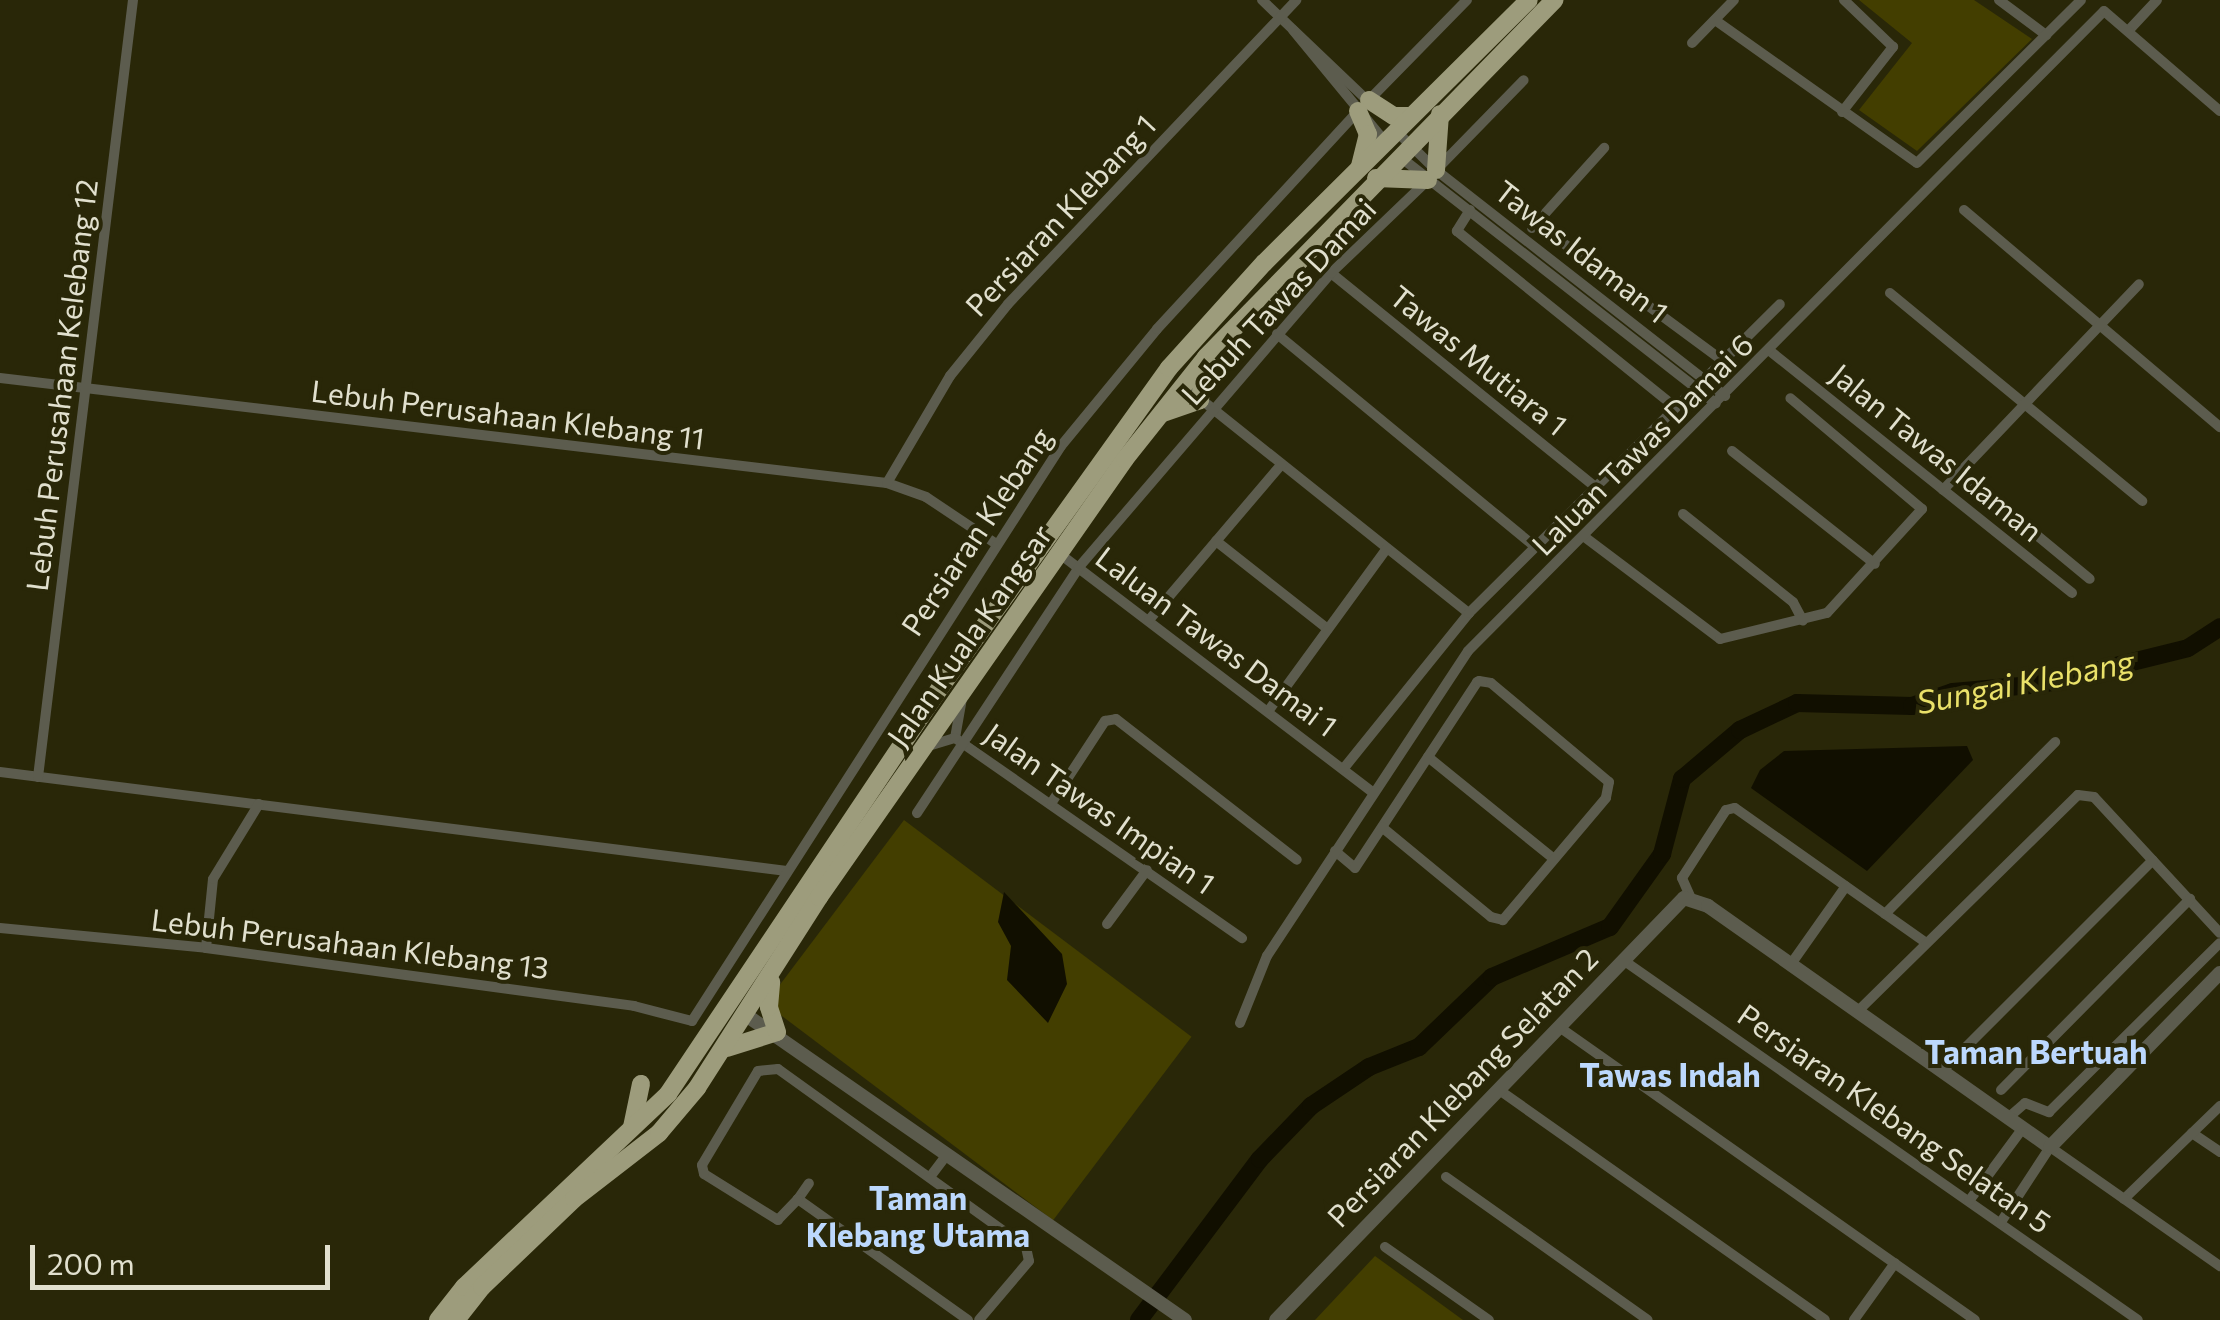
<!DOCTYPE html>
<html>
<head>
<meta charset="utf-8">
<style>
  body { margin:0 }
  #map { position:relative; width:2220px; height:1320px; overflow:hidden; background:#292708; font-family:Commissioner,sans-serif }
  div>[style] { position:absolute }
  .green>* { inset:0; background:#433e00; transform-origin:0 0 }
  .water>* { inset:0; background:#110f00 }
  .river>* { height:18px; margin:-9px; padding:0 9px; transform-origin:9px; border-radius:9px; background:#110f00 }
  .minor>* { height:10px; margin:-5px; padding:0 5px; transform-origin:5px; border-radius:5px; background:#5c5c4e }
  .tertiary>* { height:14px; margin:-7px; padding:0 7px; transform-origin:7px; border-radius:7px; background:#5c5c4e }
  .trunk>* { height:18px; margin:-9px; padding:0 9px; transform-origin:9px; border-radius:9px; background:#9d9c7c }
  span { translate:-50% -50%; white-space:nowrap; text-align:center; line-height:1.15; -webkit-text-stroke:8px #292708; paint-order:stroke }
  .street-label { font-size:30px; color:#e1e0ce }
  .water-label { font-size:32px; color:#eae169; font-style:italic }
  .neighbourhood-label { font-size:32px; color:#bcd8fd; font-weight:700 }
  .scale { position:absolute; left:30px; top:1245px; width:300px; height:45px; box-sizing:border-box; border:5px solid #e1e0ce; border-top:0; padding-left:12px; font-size:30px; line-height:35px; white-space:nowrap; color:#e1e0ce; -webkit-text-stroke:8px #292708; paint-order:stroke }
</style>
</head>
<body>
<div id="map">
  <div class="green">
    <div style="clip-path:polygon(1859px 0,1974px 0,2032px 39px,1917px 151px,1859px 110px,1912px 43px)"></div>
    <div style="left:904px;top:820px;width:360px;height:230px;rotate:37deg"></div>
    <div style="clip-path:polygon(1375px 1256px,1463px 1320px,1315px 1320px)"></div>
  </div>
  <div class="water">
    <div style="clip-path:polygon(1967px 746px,1973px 760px,1867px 871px,1751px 788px,1760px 770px,1784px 751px)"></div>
    <div style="clip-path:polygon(1004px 892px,1062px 954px,1067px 984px,1048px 1023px,1007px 980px,1011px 946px,998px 922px)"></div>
  </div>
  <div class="river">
    <div style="left:1139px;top:1320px;width:201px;rotate:-53.1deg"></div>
    <div style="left:1260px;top:1159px;width:74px;rotate:-46.1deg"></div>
    <div style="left:1311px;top:1106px;width:70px;rotate:-33.9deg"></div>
    <div style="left:1369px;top:1067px;width:54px;rotate:-21.8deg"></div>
    <div style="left:1419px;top:1047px;width:101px;rotate:-43.8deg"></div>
    <div style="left:1492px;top:977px;width:128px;rotate:-23deg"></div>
    <div style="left:1610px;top:927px;width:90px;rotate:-54.5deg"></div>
    <div style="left:1662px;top:854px;width:78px;rotate:-75.1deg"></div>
    <div style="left:1682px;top:779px;width:76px;rotate:-40.2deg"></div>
    <div style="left:1740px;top:730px;width:63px;rotate:-25.3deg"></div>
    <div style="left:1797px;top:703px;width:115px;rotate:1.5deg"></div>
    <div style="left:1912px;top:706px;width:43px;rotate:-18.9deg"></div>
    <div style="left:1953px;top:692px;width:90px;rotate:-5.1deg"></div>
    <div style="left:2043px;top:684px;width:149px;rotate:-13.9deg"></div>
    <div style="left:2188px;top:648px;width:38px;rotate:-33deg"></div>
  </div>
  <div class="minor">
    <div style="left:1262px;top:0;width:149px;rotate:43.6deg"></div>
    <div style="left:1999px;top:0;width:59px;rotate:36.7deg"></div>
    <div style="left:1715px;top:20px;width:247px;rotate:35.3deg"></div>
    <div style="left:1917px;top:163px;width:231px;rotate:-44.8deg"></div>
    <div style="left:1293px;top:30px;width:148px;rotate:50.5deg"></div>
    <div style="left:2129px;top:30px;width:41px;rotate:-47deg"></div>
    <div style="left:1692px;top:43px;width:60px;rotate:-45.7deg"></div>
    <div style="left:1369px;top:100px;width:140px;rotate:-45.6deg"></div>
    <div style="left:1842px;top:112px;width:83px;rotate:-51.9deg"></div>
    <div style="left:1893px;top:47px;width:68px;rotate:-136.2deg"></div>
    <div style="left:1395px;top:130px;width:57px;rotate:44.3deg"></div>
    <div style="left:1436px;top:170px;width:367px;rotate:38deg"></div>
    <div style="left:1399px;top:156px;width:402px;rotate:38deg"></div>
    <div style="left:1437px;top:169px;width:124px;rotate:-45.7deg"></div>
    <div style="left:1470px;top:210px;width:25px;rotate:122deg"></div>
    <div style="left:1457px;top:231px;width:280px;rotate:38.9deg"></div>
    <div style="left:1964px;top:210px;width:336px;rotate:40.3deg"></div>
    <div style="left:1536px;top:223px;width:232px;rotate:36.4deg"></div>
    <div style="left:1532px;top:228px;width:108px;rotate:-48deg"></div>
    <div style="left:1331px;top:273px;width:340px;rotate:39deg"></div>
    <div style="left:1890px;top:293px;width:327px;rotate:39.5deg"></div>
    <div style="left:1277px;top:334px;width:335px;rotate:39.5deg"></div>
    <div style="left:1770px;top:351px;width:387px;rotate:38.7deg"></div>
    <div style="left:0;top:378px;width:893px;rotate:6.75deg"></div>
    <div style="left:887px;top:483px;width:41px;rotate:19.7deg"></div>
    <div style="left:926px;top:497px;width:83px;rotate:33.7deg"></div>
    <div style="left:1183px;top:385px;width:366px;rotate:38.6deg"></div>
    <div style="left:1732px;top:451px;width:182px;rotate:38.3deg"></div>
    <div style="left:1960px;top:472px;width:168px;rotate:39.5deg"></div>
    <div style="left:887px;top:483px;width:124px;rotate:-59.5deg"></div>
    <div style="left:950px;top:376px;width:92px;rotate:-51.1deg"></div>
    <div style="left:1008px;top:304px;width:419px;rotate:-46.5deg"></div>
    <div style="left:1943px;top:490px;width:284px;rotate:-46.4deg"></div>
    <div style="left:1683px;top:514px;width:141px;rotate:38.7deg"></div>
    <div style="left:1793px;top:602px;width:21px;rotate:62deg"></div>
    <div style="left:1586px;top:538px;width:168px;rotate:37deg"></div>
    <div style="left:1720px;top:639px;width:110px;rotate:-13.7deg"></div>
    <div style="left:1827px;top:613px;width:141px;rotate:-47.6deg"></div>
    <div style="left:1922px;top:509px;width:172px;rotate:-139.9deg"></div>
    <div style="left:1216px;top:541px;width:142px;rotate:38.2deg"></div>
    <div style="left:1060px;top:554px;width:391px;rotate:37.3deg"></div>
    <div style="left:1149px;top:620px;width:204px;rotate:-49.6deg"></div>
    <div style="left:1269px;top:710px;width:200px;rotate:-53.9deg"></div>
    <div style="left:955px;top:738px;width:39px;rotate:-80deg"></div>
    <div style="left:925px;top:747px;width:31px;rotate:-17deg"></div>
    <div style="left:955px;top:738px;width:350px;rotate:34.9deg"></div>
    <div style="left:1428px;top:757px;width:162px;rotate:39deg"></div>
    <div style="left:1344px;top:768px;width:199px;rotate:-51.1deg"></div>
    <div style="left:1469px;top:613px;width:438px;rotate:-44.8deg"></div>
    <div style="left:0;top:772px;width:793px;rotate:7.17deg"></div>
    <div style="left:38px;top:777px;width:783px;rotate:-83.03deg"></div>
    <div style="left:1052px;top:802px;width:97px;rotate:-56.8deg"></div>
    <div style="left:1105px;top:721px;width:11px;rotate:-10deg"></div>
    <div style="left:1116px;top:719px;width:229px;rotate:37.9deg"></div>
    <div style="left:917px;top:813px;width:295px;rotate:-56.6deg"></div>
    <div style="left:1079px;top:567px;width:387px;rotate:-49.4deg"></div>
    <div style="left:1331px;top:273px;width:132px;rotate:-43.8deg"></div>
    <div style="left:1335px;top:851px;width:26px;rotate:40deg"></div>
    <div style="left:1355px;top:868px;width:222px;rotate:-56.7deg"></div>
    <div style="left:1477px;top:682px;width:2px;rotate:-27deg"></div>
    <div style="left:1479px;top:681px;width:12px;rotate:9deg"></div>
    <div style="left:1491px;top:683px;width:154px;rotate:40deg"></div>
    <div style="left:1609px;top:782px;width:16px;rotate:101deg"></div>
    <div style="left:1606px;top:798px;width:160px;rotate:130.2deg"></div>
    <div style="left:1503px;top:920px;width:12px;rotate:-166deg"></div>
    <div style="left:1491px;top:917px;width:141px;rotate:-140.5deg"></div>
    <div style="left:1690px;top:896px;width:20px;rotate:-114deg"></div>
    <div style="left:1682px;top:878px;width:81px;rotate:-57.1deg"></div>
    <div style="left:1726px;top:810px;width:9px;rotate:-13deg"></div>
    <div style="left:1735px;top:808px;width:232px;rotate:35.2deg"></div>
    <div style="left:1885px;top:914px;width:242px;rotate:-45.3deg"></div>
    <div style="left:1107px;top:924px;width:67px;rotate:-53.5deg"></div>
    <div style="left:0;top:928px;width:207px;rotate:5.5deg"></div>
    <div style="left:206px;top:948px;width:432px;rotate:7.7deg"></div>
    <div style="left:634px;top:1006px;width:60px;rotate:14.5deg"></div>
    <div style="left:692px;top:1021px;width:683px;rotate:-57.31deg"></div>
    <div style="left:1061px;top:446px;width:151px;rotate:-50.6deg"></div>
    <div style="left:1157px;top:329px;width:297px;rotate:-47.3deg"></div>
    <div style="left:206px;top:948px;width:69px;rotate:-84.2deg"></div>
    <div style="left:213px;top:879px;width:88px;rotate:-58.5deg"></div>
    <div style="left:1623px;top:960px;width:628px;rotate:34.95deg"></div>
    <div style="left:1791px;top:964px;width:95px;rotate:-54.8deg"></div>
    <div style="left:1858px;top:1011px;width:308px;rotate:-44.5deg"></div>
    <div style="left:2078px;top:795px;width:16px;rotate:7deg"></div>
    <div style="left:2094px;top:797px;width:185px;rotate:47.2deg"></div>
    <div style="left:1240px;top:1023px;width:72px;rotate:-68.1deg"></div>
    <div style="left:1267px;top:956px;width:365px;rotate:-56.6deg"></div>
    <div style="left:1468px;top:651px;width:902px;rotate:-45.18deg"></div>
    <div style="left:2104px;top:11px;width:153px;rotate:40.8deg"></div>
    <div style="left:1562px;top:1029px;width:505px;rotate:35.17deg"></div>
    <div style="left:1942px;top:1071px;width:298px;rotate:-45deg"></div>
    <div style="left:2001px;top:1090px;width:269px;rotate:-45.3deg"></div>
    <div style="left:1502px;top:1092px;width:395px;rotate:35.2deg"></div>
    <div style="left:2009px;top:1117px;width:21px;rotate:-41deg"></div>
    <div style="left:2025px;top:1103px;width:26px;rotate:21deg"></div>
    <div style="left:2049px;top:1112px;width:240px;rotate:-44.7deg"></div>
    <div style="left:2192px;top:1133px;width:34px;rotate:34deg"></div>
    <div style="left:930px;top:1177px;width:26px;rotate:-53deg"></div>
    <div style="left:1446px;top:1177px;width:247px;rotate:35.3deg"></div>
    <div style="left:798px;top:1199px;width:19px;rotate:-55deg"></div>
    <div style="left:2124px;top:1199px;width:134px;rotate:-44.1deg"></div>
    <div style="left:1969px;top:1201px;width:91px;rotate:-53.5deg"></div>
    <div style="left:2001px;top:1222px;width:90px;rotate:-56.8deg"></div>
    <div style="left:2050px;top:1147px;width:208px;rotate:35deg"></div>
    <div style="left:1385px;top:1247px;width:127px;rotate:35.1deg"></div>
    <div style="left:968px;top:1320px;width:209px;rotate:-144.6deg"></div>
    <div style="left:798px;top:1199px;width:29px;rotate:134deg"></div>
    <div style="left:778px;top:1220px;width:87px;rotate:-148.1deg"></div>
    <div style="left:704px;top:1174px;width:9px;rotate:-103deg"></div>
    <div style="left:702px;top:1165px;width:109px;rotate:-59.2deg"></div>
    <div style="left:758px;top:1071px;width:20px;rotate:-6deg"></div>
    <div style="left:778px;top:1069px;width:305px;rotate:35.7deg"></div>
    <div style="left:1026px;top:1247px;width:14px;rotate:78deg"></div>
    <div style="left:1029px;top:1261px;width:77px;rotate:130.3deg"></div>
    <div style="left:1854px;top:1320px;width:70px;rotate:-54.3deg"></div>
  </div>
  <div class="tertiary">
    <div style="left:743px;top:1013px;width:538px;rotate:34.78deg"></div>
    <div style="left:1276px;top:1320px;width:587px;rotate:-45.97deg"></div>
    <div style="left:1684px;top:898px;width:25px;rotate:18deg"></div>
    <div style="left:1708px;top:906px;width:418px;rotate:35.2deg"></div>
    <div style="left:2050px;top:1147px;width:243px;rotate:-45.7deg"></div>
  </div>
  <div class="trunk">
    <div style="left:1369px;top:100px;width:30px;rotate:33deg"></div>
    <div style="left:1394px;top:116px;width:16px"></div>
    <div style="left:1358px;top:111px;width:25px;rotate:67deg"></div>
    <div style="left:1368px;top:134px;width:33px;rotate:104deg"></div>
    <div style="left:1436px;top:170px;width:56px;rotate:-85.9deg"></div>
    <div style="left:1376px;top:178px;width:52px;rotate:2.2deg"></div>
    <div style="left:1163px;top:413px;width:39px;rotate:-19deg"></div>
    <div style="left:1200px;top:400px;width:39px;rotate:-83deg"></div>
    <div style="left:727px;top:1048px;width:52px;rotate:-17.7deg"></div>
    <div style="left:777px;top:1032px;width:26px;rotate:-108deg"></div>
    <div style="left:769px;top:1007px;width:25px;rotate:-85deg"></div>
    <div style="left:632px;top:1127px;width:44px;rotate:-78.2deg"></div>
    <div style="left:438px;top:1320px;width:42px;rotate:-51.8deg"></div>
    <div style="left:464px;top:1287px;width:281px;rotate:-43.4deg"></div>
    <div style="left:668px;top:1094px;width:492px;rotate:-56.2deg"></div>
    <div style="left:942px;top:685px;width:390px;rotate:-54.4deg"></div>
    <div style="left:1169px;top:368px;width:142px;rotate:-47.9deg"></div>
    <div style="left:1264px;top:263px;width:373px;rotate:-44.8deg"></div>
    <div style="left:456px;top:1320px;width:42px;rotate:-51.8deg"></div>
    <div style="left:482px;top:1287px;width:127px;rotate:-43.7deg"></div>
    <div style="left:574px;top:1199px;width:108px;rotate:-37.8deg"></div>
    <div style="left:659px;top:1133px;width:59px;rotate:-49.8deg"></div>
    <div style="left:697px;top:1088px;width:227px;rotate:-57.4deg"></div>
    <div style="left:819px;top:897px;width:534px;rotate:-55.06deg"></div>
    <div style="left:1125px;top:459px;width:130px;rotate:-51.5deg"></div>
    <div style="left:1206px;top:357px;width:499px;rotate:-45.7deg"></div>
  </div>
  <div class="street-label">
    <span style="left:1060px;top:215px;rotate:-47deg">Persiaran Klebang 1</span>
    <span style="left:1582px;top:251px;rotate:38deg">Tawas Idaman 1</span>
    <span style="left:1278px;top:301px;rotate:-47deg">Lebuh Tawas Damai</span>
    <span style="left:1479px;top:360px;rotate:39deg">Tawas Mutiara 1</span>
    <span style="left:61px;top:385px;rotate:-83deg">Lebuh Perusahaan Kelebang 12</span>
    <span style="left:508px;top:414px;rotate:7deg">Lebuh Perusahaan Klebang 11</span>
    <span style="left:1642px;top:444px;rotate:-45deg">Laluan Tawas Damai 6</span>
    <span style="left:1937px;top:452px;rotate:39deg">Jalan Tawas Idaman</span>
    <span style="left:976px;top:531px;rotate:-56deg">Persiaran Klebang</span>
    <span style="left:969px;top:635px;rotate:-55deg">Jalan Kuala Kangsar</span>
    <span style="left:1217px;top:641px;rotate:37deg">Laluan Tawas Damai 1</span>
    <span style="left:1100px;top:808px;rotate:35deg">Jalan Tawas Impian 1</span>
    <span style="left:350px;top:943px;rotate:7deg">Lebuh Perusahaan Klebang 13</span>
    <span style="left:1462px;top:1087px;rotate:-46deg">Persiaran Klebang Selatan 2</span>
    <span style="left:1895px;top:1118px;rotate:35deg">Persiaran Klebang Selatan 5</span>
  </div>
  <div class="water-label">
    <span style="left:2025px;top:681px;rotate:-11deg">Sungai Klebang</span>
  </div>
  <div class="neighbourhood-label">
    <span style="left:2036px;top:1051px">Taman Bertuah</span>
    <span style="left:1670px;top:1074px">Tawas Indah</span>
    <span style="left:918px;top:1216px">Taman<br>Klebang Utama</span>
  </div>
  <div class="scale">200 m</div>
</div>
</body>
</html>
